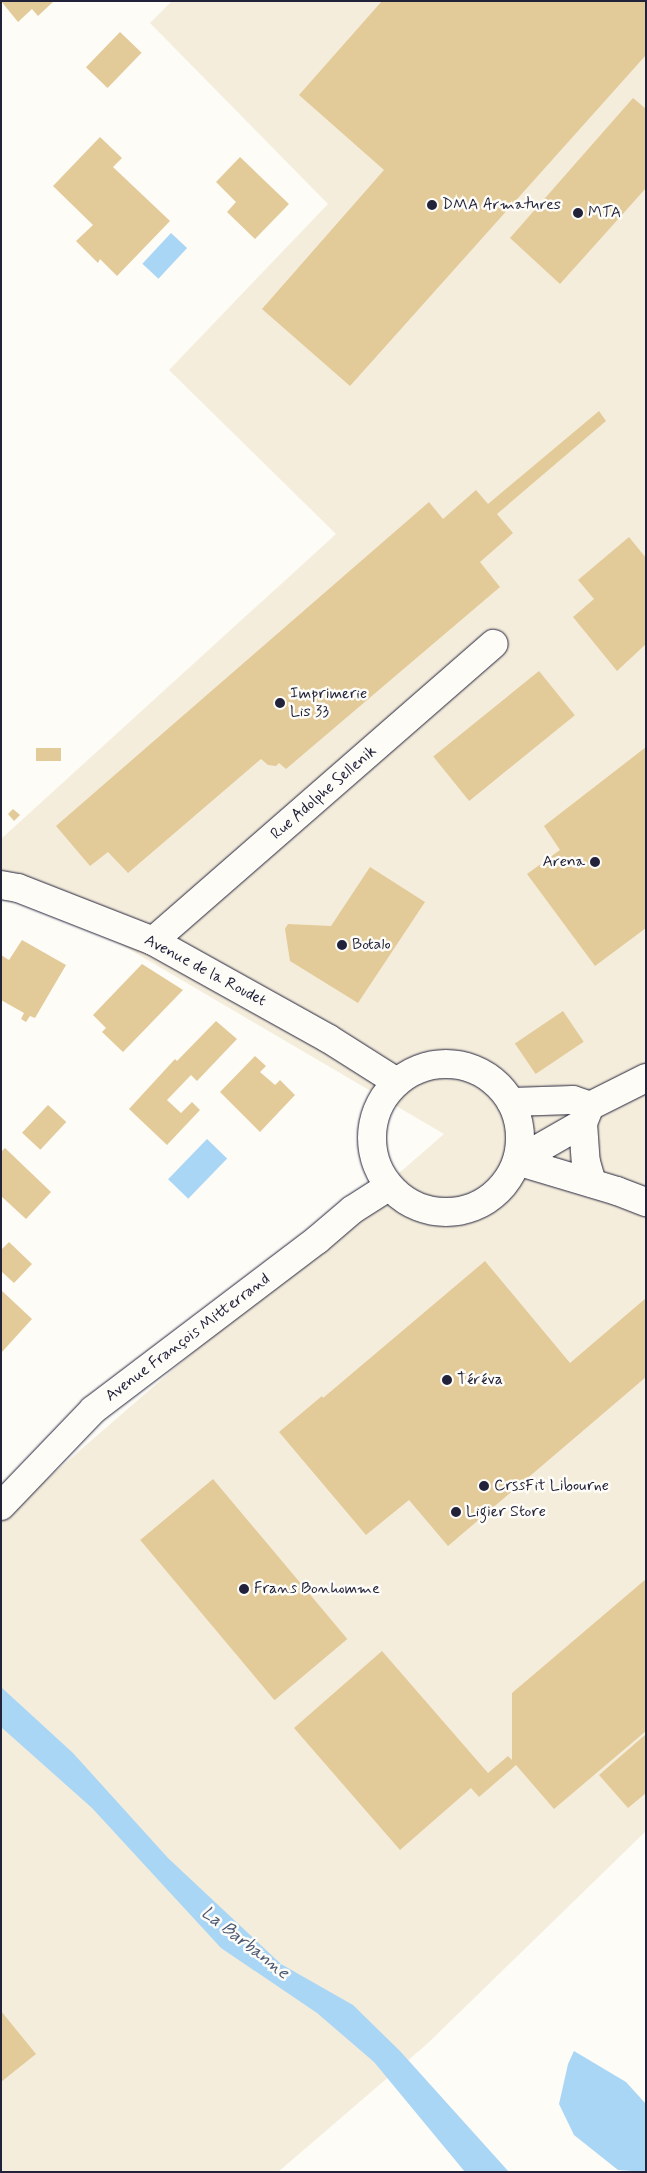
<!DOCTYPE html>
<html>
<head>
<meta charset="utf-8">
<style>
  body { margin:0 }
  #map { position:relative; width:647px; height:2173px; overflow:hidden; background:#fdfcf7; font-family:Mynerve,sans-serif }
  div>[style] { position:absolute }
  .built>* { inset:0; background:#f5eddb }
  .water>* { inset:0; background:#aad6f6; transform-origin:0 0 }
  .building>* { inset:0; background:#e3ca99; transform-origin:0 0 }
  .roads { filter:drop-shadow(0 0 1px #22223b) drop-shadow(0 0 1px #22223b) }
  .minor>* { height:28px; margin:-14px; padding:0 14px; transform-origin:14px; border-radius:14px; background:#fdfcf7 }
  .tertiary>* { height:28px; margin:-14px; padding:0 14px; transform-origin:14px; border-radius:14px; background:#fdfcf7 }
  .secondary>* { height:28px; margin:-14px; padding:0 14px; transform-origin:14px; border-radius:14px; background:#fdfcf7 }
  .secondary>.ring { margin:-14px; padding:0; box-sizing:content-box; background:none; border:28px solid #fdfcf7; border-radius:50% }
  .dots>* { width:14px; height:14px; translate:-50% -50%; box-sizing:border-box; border:2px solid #fdfcf7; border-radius:50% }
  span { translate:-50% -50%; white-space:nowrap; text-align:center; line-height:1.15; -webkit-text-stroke:5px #fdfcf7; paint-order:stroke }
  .poi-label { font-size:16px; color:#22223b }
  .left { translate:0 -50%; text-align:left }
  .right { translate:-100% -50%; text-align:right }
  .street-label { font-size:16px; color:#22223b }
  .water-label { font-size:18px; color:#4b5873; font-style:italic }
  .frame { position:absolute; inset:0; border:2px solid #22223b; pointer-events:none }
</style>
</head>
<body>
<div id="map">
  <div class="built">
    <div style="clip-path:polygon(172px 1px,646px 1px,646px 1831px,427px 2044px,278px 2172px,1px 2172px,1px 1519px,444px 1134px,1px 874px,1px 839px,336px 534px,169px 370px,328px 204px,150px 23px)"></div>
  </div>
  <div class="water">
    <div style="left:171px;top:233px;width:22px;height:42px;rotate:43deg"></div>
    <div style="left:207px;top:1139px;width:28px;height:56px;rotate:44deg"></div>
    <div style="clip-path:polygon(1px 1687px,73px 1753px,168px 1858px,281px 1964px,353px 2005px,400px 2051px,509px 2172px,465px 2172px,374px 2062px,317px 2013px,221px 1948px,92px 1808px,1px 1727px)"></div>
    <div style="clip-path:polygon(574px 2051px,626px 2082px,646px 2104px,646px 2172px,618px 2170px,574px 2135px,559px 2104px,568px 2064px)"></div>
  </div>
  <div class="building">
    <div style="clip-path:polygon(1px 1px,54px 1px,38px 16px,32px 9px,18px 22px)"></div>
    <div style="clip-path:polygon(382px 1px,646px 1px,646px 55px,350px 386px,262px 309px,384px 170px,299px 95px)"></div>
    <div style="left:120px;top:32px;width:30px;height:49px;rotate:44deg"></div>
    <div style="clip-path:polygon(633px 98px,646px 109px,646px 188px,560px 284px,510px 238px)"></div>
    <div style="clip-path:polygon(100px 137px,122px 158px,113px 167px,170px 221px,117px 276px,100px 259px,98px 263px,76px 241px,93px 225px,53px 186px)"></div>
    <div style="clip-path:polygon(240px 157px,289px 204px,255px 239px,227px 212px,236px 202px,216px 182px)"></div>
    <div style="clip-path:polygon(599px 411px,606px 421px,497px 514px,513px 533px,480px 562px,500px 587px,286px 769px,279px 763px,276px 766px,268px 765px,261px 759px,128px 873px,108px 852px,90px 866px,56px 826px,429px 502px,443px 519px,476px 490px,488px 504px)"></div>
    <div style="clip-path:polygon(629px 537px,646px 558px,646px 644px,617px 671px,573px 617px,594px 599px,578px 580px)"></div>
    <div style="left:539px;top:671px;width:57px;height:136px;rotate:51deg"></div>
    <div style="clip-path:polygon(646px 747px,646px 928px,595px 966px,527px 874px,560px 850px,544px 826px)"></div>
    <div style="left:36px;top:748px;width:25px;height:13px"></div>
    <div style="clip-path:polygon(13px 809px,20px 815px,14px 821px,8px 814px)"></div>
    <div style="clip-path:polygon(370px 867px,425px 902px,358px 1003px,290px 961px,285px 929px,288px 924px,331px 926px)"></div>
    <div style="clip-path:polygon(22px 940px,66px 965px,35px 1018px,30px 1016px,26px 1022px,21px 1019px,24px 1013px,1px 1000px,1px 955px,9px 960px)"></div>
    <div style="clip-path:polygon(142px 964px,183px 990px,123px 1052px,102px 1032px,106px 1028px,93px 1015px)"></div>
    <div style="left:563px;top:1011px;width:37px;height:58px;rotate:56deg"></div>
    <div style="clip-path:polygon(216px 1021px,237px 1039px,197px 1081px,191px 1075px,167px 1100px,181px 1113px,192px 1102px,200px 1110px,167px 1145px,129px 1109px,175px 1059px,177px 1061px)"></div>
    <div style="clip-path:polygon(255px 1056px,266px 1066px,260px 1072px,275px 1085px,280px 1080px,295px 1095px,260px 1132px,220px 1092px)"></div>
    <div style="left:48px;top:1105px;width:25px;height:38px;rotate:43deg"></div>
    <div style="clip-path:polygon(5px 1148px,51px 1192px,26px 1219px,1px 1196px,1px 1152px)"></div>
    <div style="clip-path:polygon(9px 1242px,32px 1264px,14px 1283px,1px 1271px,1px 1250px)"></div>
    <div style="clip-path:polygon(485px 1261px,570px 1363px,646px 1298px,646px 1377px,448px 1546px,409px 1500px,366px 1535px,279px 1432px,322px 1396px,323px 1398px)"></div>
    <div style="clip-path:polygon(1px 1290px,32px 1319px,1px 1353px)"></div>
    <div style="left:213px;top:1479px;width:209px;height:95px;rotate:50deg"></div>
    <div style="clip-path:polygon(646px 1579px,646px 1731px,554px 1809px,516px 1765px,479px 1797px,471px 1788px,400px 1850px,294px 1728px,382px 1651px,488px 1773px,508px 1756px,512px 1760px,512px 1693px)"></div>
    <div style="clip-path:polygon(646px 1734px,646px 1793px,628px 1808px,599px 1775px)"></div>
    <div style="clip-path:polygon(1px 2011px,36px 2054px,1px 2082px)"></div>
  </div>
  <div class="roads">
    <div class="minor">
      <div style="left:1px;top:885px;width:17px;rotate:10deg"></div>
      <div style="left:18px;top:888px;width:145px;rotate:21.4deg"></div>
      <div style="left:153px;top:941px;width:201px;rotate:29.1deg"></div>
      <div style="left:329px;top:1039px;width:80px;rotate:32.3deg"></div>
      <div style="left:153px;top:941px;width:452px;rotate:-41.1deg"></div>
    </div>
    <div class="tertiary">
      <div style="left:583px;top:1123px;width:39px;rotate:86deg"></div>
      <div style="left:586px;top:1162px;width:22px;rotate:74deg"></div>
      <div style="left:517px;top:1161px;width:104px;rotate:16.7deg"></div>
      <div style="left:617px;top:1191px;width:31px;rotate:21deg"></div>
    </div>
    <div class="secondary">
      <div class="ring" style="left:372px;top:1064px;width:120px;height:120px"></div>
      <div style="left:511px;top:1102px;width:62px;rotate:-1.8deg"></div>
      <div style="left:573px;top:1100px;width:18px;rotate:19deg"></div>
      <div style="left:517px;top:1161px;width:76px;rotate:-29.9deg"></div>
      <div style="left:583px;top:1123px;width:18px;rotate:-68deg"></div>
      <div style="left:590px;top:1106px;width:63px;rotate:-26.6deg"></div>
      <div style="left:1px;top:1506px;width:133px;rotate:-46.2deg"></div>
      <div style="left:93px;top:1410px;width:281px;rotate:-37.2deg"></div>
      <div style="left:317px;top:1240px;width:46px;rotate:-40.6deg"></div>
      <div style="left:352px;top:1210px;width:43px;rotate:-32.6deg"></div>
    </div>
  </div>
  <div class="dots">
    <div style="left:432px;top:205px;background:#22223b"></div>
    <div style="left:578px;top:213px;background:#22223b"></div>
    <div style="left:280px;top:703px;background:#22223b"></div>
    <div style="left:595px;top:862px;background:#22223b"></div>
    <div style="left:342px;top:945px;background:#22223b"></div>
    <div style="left:447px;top:1380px;background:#22223b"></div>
    <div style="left:484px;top:1486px;background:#22223b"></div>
    <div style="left:456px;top:1512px;background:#22223b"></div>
    <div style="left:244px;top:1589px;background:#22223b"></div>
  </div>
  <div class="poi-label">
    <span class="left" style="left:442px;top:205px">DMA Armatures</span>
    <span class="left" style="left:588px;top:213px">MTA</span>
    <span class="left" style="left:290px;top:703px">Imprimerie<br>Lis 33</span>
    <span class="right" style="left:585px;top:862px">Arena</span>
    <span class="left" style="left:352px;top:945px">Botalo</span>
    <span class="left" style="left:457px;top:1380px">Téréva</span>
    <span class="left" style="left:494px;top:1486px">CrssFit Libourne</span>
    <span class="left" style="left:466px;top:1512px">Ligier Store</span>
    <span class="left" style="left:254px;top:1589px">Frans Bonhomme</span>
  </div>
  <div class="street-label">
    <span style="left:324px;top:793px;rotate:-41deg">Rue Adolphe Sellenik</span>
    <span style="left:205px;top:971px;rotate:28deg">Avenue de la Roudet</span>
    <span style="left:188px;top:1338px;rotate:-37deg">Avenue François Mitterrand</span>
  </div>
  <div class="water-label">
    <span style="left:245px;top:1943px;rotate:38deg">La Barbanne</span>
  </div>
  <div class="frame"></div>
</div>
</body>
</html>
